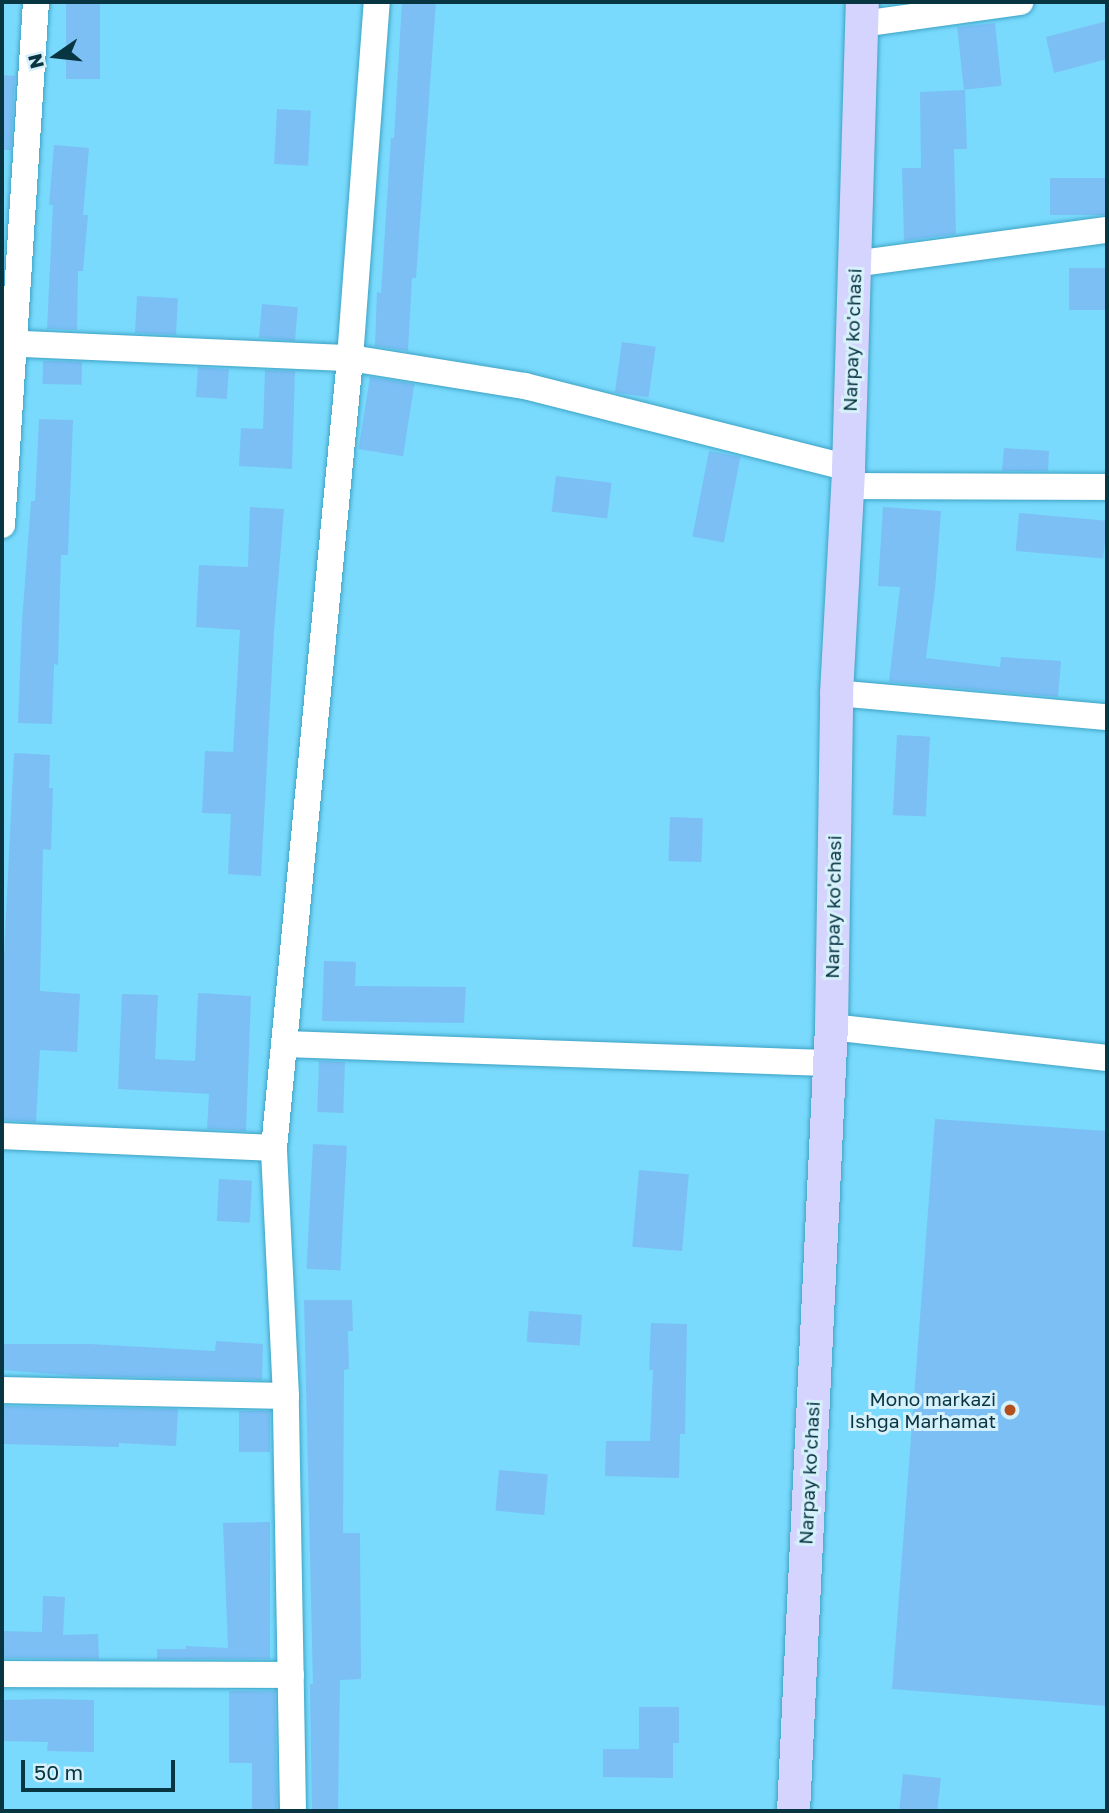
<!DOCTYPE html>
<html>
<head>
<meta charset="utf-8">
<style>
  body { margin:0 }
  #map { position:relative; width:1109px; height:1813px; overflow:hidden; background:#79dafd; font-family:"Golos Text",sans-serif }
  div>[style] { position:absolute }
  .building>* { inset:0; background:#7bbff5; transform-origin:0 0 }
  .roads { filter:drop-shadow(0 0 2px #3ea3c4) drop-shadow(0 0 2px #3ea3c4) }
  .minor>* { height:26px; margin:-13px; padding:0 13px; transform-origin:13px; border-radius:13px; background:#fff }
  .major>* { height:33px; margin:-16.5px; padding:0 16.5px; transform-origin:16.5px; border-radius:16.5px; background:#d4d4fe }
  .dots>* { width:19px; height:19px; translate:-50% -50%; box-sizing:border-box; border:4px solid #d7f1fb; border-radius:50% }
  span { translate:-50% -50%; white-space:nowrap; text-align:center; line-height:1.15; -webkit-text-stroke:6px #d7f1fb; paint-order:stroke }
  .street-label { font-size:19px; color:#083542 }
  .poi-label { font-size:19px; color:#083542 }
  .right { translate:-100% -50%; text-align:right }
  .frame { position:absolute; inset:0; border:4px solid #083542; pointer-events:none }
  .north { position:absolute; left:21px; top:21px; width:70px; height:70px; -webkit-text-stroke:5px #d7f1fb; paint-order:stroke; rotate:256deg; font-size:19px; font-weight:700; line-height:28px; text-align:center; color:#083542 }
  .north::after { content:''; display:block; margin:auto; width:24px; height:32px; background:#083542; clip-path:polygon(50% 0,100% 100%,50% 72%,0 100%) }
  .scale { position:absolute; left:21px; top:1760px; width:154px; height:32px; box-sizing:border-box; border:4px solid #083542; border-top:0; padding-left:9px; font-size:21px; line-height:24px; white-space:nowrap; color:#083542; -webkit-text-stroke:5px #d7f1fb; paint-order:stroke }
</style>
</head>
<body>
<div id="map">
  <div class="building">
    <div style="left:66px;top:2px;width:34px;height:77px"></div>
    <div style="clip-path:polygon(402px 2px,436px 2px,416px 278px,412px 278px,408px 351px,375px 346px,377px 292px,381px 293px,391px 138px,394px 138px)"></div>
    <div style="clip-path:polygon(1107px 21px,1107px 59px,1054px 73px,1046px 37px)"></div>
    <div style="left:995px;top:23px;width:63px;height:38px;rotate:84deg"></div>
    <div style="clip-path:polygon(2px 75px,15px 76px,11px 150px,2px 150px)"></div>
    <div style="clip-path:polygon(965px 90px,967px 149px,954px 149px,956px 234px,904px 241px,902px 168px,921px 168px,920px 92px)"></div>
    <div style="left:277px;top:109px;width:34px;height:55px;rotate:3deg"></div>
    <div style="clip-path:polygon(54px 145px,89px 148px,83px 215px,88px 215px,83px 271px,78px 271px,77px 330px,47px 329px,53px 205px,49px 205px)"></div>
    <div style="left:1107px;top:178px;width:37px;height:57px;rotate:90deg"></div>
    <div style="left:1107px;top:268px;width:42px;height:38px;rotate:90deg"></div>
    <div style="left:137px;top:296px;width:41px;height:37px;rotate:3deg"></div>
    <div style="left:262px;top:304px;width:36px;height:34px;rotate:5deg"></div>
    <div style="left:622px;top:342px;width:34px;height:51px;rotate:8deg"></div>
    <div style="left:43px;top:361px;width:39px;height:23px;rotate:1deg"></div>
    <div style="left:198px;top:367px;width:31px;height:30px;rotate:4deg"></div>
    <div style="clip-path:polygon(265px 370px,295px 371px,292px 469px,239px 466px,241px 428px,263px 429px)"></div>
    <div style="left:370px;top:377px;width:45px;height:73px;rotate:9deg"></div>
    <div style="clip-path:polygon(39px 419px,73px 420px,68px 555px,61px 555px,58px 665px,54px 664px,52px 724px,18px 723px,22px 622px,31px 501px,35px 501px)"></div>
    <div style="clip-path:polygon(1004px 448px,1049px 451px,1048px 471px,1002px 471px)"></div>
    <div style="left:709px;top:451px;width:32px;height:87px;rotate:11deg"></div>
    <div style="left:556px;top:476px;width:56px;height:36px;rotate:7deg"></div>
    <div style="clip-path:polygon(250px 507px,284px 509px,274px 631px,261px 876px,228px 874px,231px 814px,202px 813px,205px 751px,233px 752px,240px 630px,196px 627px,199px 565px,248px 567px)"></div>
    <div style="clip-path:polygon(883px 507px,941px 511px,935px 589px,926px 658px,1000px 667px,1001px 657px,1061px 661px,1058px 697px,889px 682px,900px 587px,878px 586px)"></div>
    <div style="left:1019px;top:513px;width:88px;height:38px;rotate:5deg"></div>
    <div style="left:897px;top:735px;width:33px;height:80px;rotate:3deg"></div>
    <div style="clip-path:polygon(14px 753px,50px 755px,49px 788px,53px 788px,51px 850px,43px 849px,40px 991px,80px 994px,77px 1052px,40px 1050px,36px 1122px,2px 1120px,2px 997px)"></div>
    <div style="left:670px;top:817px;width:33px;height:44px;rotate:2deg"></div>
    <div style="clip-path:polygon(324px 961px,356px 962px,355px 986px,466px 987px,464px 1023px,322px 1021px)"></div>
    <div style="clip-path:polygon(198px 993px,251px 996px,246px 1131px,207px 1129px,209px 1094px,118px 1089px,122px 994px,158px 995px,155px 1059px,195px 1061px)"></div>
    <div style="left:319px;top:1061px;width:26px;height:51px;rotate:2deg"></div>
    <div style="clip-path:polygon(935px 1119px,1107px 1131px,1107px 1706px,892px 1689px)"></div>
    <div style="left:313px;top:1144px;width:34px;height:125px;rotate:3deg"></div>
    <div style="left:639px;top:1170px;width:50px;height:77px;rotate:5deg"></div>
    <div style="left:219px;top:1179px;width:33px;height:42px;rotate:3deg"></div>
    <div style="clip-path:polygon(304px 1300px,352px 1300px,353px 1331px,348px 1331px,349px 1369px,344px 1370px,343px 1533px,360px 1533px,361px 1679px,340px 1680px,338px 1811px,312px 1811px,310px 1684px,313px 1684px)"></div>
    <div style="left:529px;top:1311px;width:53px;height:31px;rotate:4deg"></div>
    <div style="clip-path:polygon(651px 1323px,687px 1324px,685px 1434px,680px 1434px,679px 1478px,605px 1476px,606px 1441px,650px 1441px,653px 1370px,649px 1370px)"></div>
    <div style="clip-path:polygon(216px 1341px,263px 1344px,262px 1380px,78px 1376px,2px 1370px,2px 1344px,90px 1344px,215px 1351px)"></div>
    <div style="clip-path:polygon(2px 1406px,178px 1409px,176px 1446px,119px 1443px,119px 1447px,2px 1444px)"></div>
    <div style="left:239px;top:1411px;width:31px;height:41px"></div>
    <div style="left:499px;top:1470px;width:49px;height:41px;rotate:5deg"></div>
    <div style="clip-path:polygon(270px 1522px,270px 1659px,157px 1659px,157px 1649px,186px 1649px,186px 1646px,228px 1648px,223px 1523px)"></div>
    <div style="clip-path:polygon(43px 1596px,65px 1597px,63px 1635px,98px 1634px,99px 1659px,2px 1658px,2px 1631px,42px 1632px)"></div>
    <div style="clip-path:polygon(229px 1691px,275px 1691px,277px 1811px,252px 1811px,252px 1763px,229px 1763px)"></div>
    <div style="clip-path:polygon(48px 1699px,94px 1700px,94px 1752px,47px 1751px,48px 1742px,2px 1741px,2px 1700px)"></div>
    <div style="clip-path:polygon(639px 1707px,679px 1707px,679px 1743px,673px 1743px,673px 1778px,603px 1777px,603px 1749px,639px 1749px)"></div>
    <div style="left:903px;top:1774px;width:38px;height:37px;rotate:6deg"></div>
  </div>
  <div class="roads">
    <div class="minor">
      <div style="left:861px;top:24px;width:161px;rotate:-7.9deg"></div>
      <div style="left:854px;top:264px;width:255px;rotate:-7.7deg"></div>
      <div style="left:2px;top:343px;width:348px;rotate:2.5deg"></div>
      <div style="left:350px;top:358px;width:177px;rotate:9.1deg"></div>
      <div style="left:525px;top:386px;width:333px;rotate:14.2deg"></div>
      <div style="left:847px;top:486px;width:260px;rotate:0.2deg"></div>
      <div style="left:2px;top:525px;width:524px;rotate:-86.28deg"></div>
      <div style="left:836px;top:693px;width:272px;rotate:5.1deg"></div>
      <div style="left:831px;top:1027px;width:278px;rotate:6.4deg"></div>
      <div style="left:285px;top:1044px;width:542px;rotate:2.01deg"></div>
      <div style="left:2px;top:1136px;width:272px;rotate:2.5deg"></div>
      <div style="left:2px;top:1390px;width:284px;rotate:1.2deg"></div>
      <div style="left:2px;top:1674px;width:289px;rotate:0.2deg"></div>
      <div style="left:293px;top:1811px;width:415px;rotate:-91deg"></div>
      <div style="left:286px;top:1396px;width:248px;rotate:-92.8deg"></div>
      <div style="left:274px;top:1148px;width:794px;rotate:-84.5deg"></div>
      <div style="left:350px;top:358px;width:357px;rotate:-85.7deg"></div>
    </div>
    <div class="major">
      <div style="left:793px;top:1811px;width:785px;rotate:-87.23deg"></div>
      <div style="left:831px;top:1027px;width:334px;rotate:-89.1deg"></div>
      <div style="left:836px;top:693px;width:225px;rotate:-86.9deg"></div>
      <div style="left:848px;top:468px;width:466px;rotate:-88.3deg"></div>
    </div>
  </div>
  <div class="dots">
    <div style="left:1010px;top:1410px;background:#b34f1c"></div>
  </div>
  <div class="street-label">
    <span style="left:852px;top:340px;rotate:-88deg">Narpay ko'chasi</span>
    <span style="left:833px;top:907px;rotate:-89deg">Narpay ko'chasi</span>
    <span style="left:809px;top:1473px;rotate:-87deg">Narpay ko'chasi</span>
  </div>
  <div class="poi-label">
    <span class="right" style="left:996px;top:1410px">Mono markazi<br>Ishga Marhamat</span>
  </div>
  <div class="frame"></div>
  <div class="north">N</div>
  <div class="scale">50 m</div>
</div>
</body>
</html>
